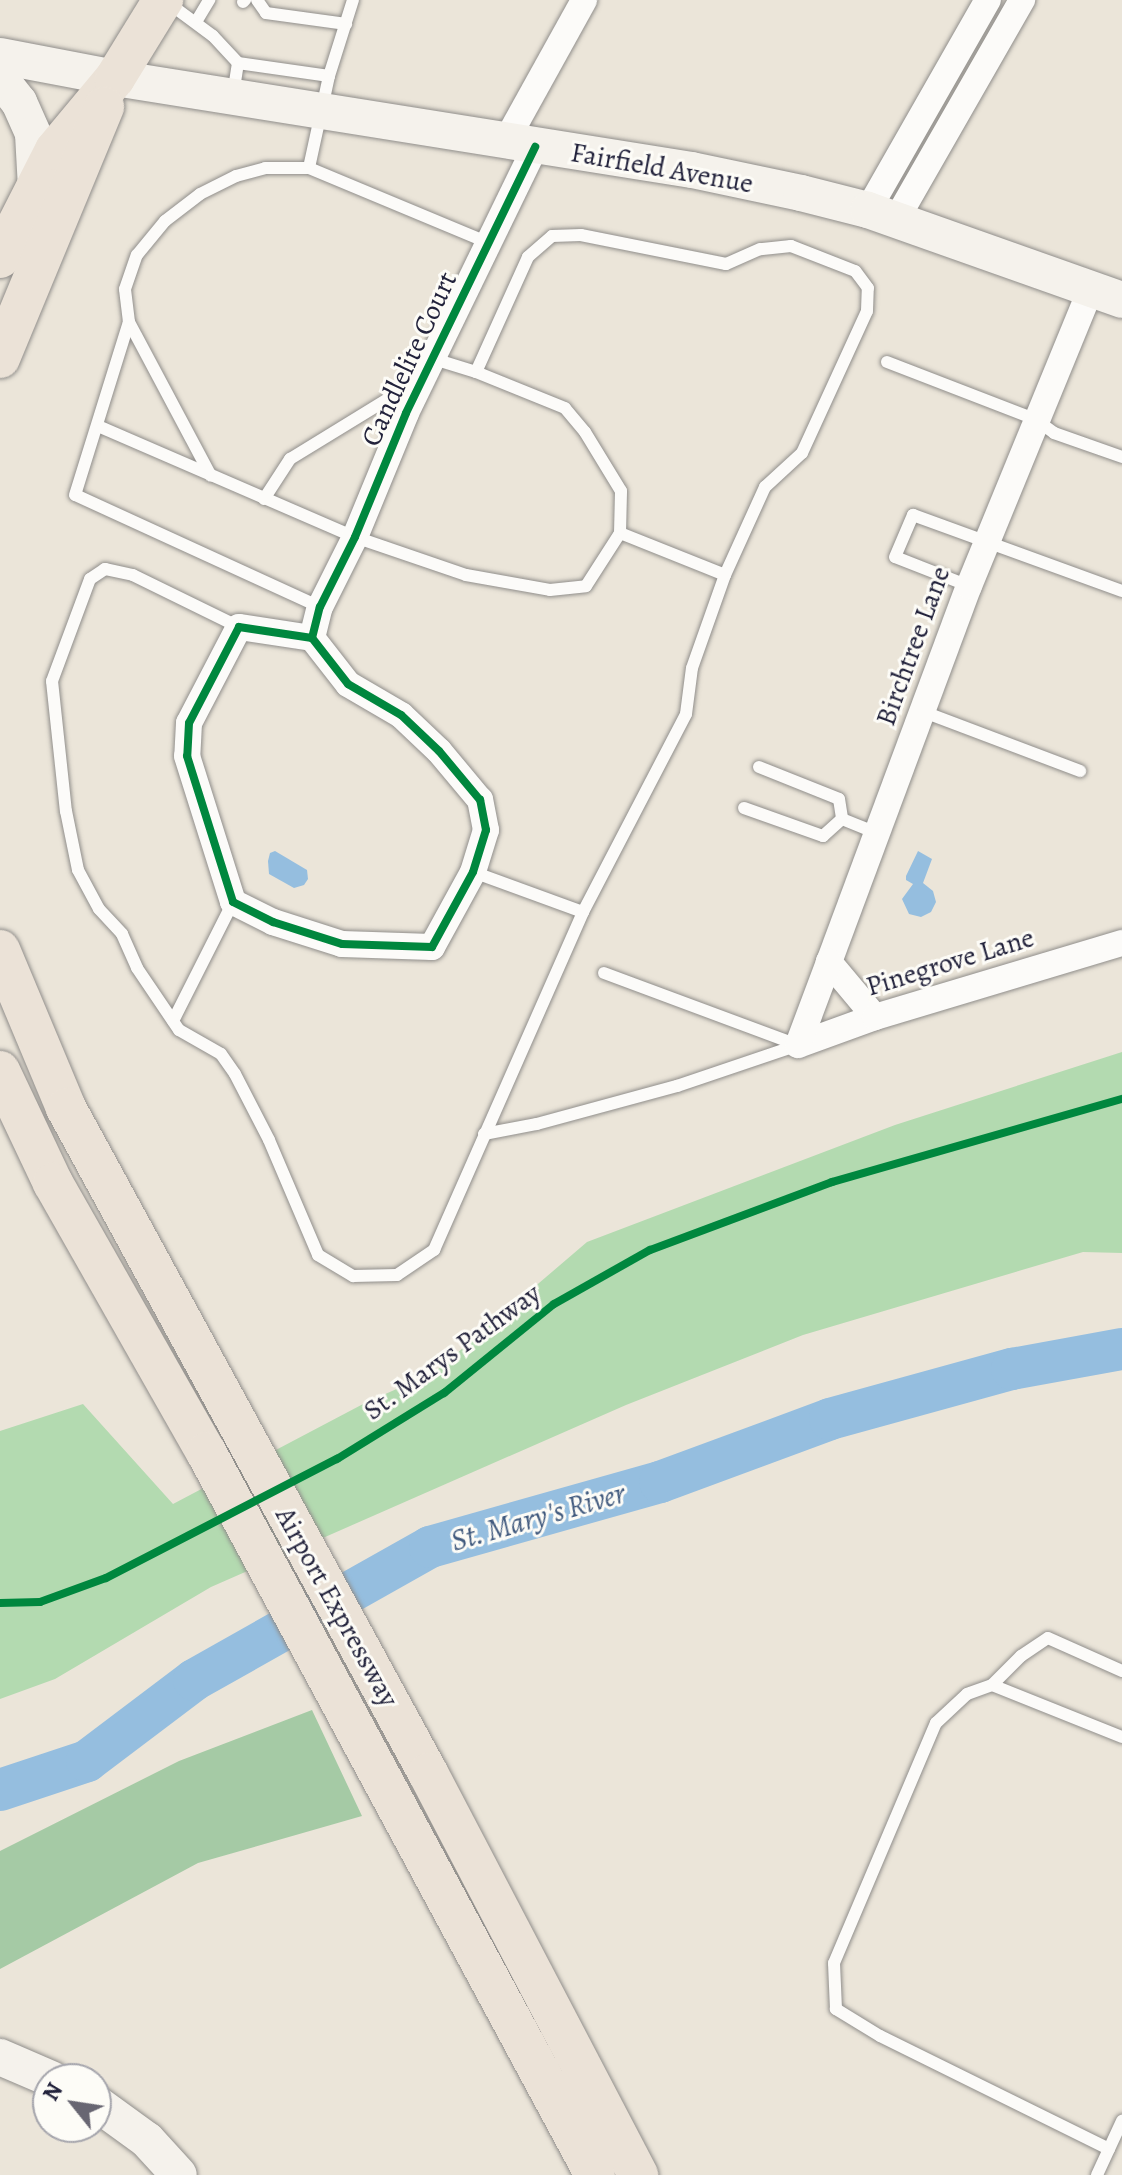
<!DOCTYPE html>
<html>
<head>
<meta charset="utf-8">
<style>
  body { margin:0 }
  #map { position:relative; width:1122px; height:2175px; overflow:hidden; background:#ebe5d9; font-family:Alegreya,serif }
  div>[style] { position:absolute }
  .green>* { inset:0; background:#b3dab0 }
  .forest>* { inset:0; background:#a5caa5 }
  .water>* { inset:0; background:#95bedf }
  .river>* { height:42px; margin:-21px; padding:0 21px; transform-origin:21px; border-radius:21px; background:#95bedf }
  .roads { filter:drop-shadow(0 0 2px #908e8b) drop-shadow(0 0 2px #908e8b) }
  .lane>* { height:12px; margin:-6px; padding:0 6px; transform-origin:6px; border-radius:6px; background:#fcfbf9 }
  .street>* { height:26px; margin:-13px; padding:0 13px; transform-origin:13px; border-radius:13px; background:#fcfbf9 }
  .secondary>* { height:36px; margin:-18px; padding:0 18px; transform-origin:18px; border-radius:18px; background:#f5f2ec }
  .primary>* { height:40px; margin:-20px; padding:0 20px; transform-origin:20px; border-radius:20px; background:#ebe2d7 }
  .cycleway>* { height:8px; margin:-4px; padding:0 4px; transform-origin:4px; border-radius:4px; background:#00873e }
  span { translate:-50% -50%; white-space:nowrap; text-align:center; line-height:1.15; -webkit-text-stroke:6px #fdfcf7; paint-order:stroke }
  .street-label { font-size:28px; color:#22223b }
  .water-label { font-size:30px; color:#415a7e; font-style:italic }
  .north { position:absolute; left:32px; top:2063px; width:80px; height:80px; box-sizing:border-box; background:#fdfcf7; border:2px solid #a5a5ac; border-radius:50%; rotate:300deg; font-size:22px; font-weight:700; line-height:32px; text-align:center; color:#22223b }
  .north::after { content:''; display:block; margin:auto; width:28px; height:36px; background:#686672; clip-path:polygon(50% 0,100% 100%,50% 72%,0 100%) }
</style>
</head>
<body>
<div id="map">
  <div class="green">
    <div style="clip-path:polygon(1122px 1052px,1122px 1253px,1083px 1252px,803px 1335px,626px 1405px,211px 1587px,55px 1679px,0 1699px,0 1431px,83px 1404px,173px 1504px,365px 1403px,435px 1372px,587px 1242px,895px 1125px)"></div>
  </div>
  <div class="forest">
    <div style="clip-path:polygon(312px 1710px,362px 1816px,198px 1863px,0 1969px,0 1851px,179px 1761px)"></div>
  </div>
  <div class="water">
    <div style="clip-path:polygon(275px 851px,307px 870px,308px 879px,304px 885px,294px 888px,269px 874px,268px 861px,270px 853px)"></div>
    <div style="clip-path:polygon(918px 851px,932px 859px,923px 883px,933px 891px,936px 902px,931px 912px,921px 917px,909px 914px,902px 899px,913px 884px,906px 880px,906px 876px)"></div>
  </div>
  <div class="river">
    <div style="left:0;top:1790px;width:92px;rotate:-18.4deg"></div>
    <div style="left:87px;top:1761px;width:134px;rotate:-37.1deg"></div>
    <div style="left:194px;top:1680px;width:271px;rotate:-29.4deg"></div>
    <div style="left:430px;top:1547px;width:239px;rotate:-15.8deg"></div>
    <div style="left:660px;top:1482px;width:181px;rotate:-20.3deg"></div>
    <div style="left:830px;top:1419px;width:189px;rotate:-15.4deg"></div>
    <div style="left:1012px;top:1369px;width:112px;rotate:-10.3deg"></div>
  </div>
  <div class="roads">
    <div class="lane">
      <div style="left:257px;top:0;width:16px;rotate:55deg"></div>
      <div style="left:266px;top:13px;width:81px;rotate:7.8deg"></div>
      <div style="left:167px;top:2px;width:57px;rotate:36.5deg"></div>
      <div style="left:213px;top:36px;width:37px;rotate:47deg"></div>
      <div style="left:238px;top:63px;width:31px;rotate:99deg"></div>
      <div style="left:243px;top:2px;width:3px;rotate:-45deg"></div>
      <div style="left:196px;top:22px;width:26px;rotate:-59deg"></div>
      <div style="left:238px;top:63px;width:92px;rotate:8.1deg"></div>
      <div style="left:329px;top:76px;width:94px;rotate:102.3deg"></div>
      <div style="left:329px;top:76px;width:80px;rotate:-72.5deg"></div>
      <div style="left:129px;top:322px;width:174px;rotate:62deg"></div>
      <div style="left:887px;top:362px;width:159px;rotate:21.1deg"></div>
      <div style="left:1035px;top:419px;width:24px;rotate:36deg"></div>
      <div style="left:1054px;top:433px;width:72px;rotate:19.4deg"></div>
      <div style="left:98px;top:426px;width:280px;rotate:23.4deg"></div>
      <div style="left:355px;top:537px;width:117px;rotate:18.9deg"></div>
      <div style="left:466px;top:575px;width:85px;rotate:10.1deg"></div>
      <div style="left:550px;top:590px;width:36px;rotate:-6deg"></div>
      <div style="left:586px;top:586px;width:63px;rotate:-57.3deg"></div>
      <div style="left:620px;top:533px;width:42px;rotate:-88.6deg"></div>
      <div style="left:621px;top:491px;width:69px;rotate:-121.4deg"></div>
      <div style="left:585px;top:432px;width:31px;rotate:-130deg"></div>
      <div style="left:565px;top:408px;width:96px;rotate:-158deg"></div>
      <div style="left:264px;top:499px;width:48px;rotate:-57deg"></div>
      <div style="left:290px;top:459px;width:115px;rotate:-31.5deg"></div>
      <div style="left:388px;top:399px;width:23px;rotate:38deg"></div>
      <div style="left:620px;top:533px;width:113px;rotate:21.8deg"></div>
      <div style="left:969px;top:586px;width:79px;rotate:-158.6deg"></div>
      <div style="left:895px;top:557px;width:46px;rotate:-66.8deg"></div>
      <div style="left:913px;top:515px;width:222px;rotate:20deg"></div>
      <div style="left:320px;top:607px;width:269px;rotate:-155.4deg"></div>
      <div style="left:75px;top:495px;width:181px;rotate:-72.7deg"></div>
      <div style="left:129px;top:322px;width:33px;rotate:-97deg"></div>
      <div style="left:125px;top:289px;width:36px;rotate:-71deg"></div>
      <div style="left:137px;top:255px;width:44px;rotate:-50.5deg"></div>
      <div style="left:165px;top:221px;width:44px;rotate:-37.6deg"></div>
      <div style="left:200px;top:194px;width:40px;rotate:-26.6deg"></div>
      <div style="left:236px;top:176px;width:30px;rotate:-15deg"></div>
      <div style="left:265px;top:168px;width:44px"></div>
      <div style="left:309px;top:168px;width:193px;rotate:22.6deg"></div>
      <div style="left:239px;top:627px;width:118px;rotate:-153.9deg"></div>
      <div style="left:133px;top:575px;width:29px;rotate:-168deg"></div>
      <div style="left:105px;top:569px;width:18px;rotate:146deg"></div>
      <div style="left:90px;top:579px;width:109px;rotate:110.4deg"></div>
      <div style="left:52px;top:681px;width:131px;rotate:83.9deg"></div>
      <div style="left:66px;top:811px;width:60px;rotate:78.5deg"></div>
      <div style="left:78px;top:870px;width:44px;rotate:61.7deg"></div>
      <div style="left:99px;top:909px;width:34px;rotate:47deg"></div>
      <div style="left:122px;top:934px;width:37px;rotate:66deg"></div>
      <div style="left:137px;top:968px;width:75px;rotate:55.9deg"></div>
      <div style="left:179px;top:1030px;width:48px;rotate:29.7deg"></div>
      <div style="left:221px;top:1054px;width:24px;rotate:55deg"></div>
      <div style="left:235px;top:1074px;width:74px;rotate:62.7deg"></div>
      <div style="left:269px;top:1140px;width:125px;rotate:66.9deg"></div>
      <div style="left:318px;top:1255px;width:41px;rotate:31deg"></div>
      <div style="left:353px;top:1276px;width:44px;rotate:-1.3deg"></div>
      <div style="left:397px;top:1275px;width:45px;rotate:-34deg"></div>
      <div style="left:434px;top:1250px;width:369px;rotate:-66.2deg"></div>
      <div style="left:583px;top:912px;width:223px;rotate:-62.5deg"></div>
      <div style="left:686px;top:714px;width:46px;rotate:-82.6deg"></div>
      <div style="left:692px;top:668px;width:99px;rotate:-70.5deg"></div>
      <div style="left:725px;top:575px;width:97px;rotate:-65.6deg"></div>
      <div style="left:765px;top:487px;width:50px;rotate:-42.6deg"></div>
      <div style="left:802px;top:453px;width:156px;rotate:-65.4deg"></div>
      <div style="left:867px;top:311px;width:23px;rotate:-88deg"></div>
      <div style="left:868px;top:288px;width:21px;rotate:-127deg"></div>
      <div style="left:855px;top:271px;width:69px;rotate:-158.7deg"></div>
      <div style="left:791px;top:246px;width:31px;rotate:174deg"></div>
      <div style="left:760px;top:249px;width:37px;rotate:156deg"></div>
      <div style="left:726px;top:264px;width:148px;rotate:-168.7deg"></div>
      <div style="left:581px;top:235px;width:29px;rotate:178deg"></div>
      <div style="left:552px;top:236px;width:32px;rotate:139deg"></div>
      <div style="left:528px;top:257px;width:126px;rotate:114.3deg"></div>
      <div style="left:476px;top:372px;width:44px;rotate:-162.8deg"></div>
      <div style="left:924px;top:712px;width:167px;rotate:20.7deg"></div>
      <div style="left:759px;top:767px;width:86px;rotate:21.8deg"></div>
      <div style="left:839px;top:799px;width:20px;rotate:81deg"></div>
      <div style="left:842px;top:819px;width:35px;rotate:22deg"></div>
      <div style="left:744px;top:808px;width:84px;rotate:19.5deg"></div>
      <div style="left:823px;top:836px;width:25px;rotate:-42deg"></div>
      <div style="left:473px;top:872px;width:117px;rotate:20deg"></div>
      <div style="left:604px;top:973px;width:207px;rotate:20.4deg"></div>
      <div style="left:173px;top:1021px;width:133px;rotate:-63.2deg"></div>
      <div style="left:484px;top:1134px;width:54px;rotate:-10.7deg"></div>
      <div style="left:537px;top:1124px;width:145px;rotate:-15.2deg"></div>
      <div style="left:677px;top:1086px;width:128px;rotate:-18.7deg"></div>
      <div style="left:992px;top:1685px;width:41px;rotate:-45deg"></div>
      <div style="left:1021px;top:1656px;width:32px;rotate:-34deg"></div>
      <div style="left:1048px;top:1638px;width:81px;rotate:24deg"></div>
      <div style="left:1109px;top:2149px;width:255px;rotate:-153.7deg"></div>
      <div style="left:880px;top:2036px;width:52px;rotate:-148.5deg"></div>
      <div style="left:836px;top:2009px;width:46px;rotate:-92.5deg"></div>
      <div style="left:834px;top:1963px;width:261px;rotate:-67deg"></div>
      <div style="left:936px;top:1723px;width:42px;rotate:-43.1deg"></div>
      <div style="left:967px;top:1694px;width:27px;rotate:-20deg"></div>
      <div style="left:992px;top:1685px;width:140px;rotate:21.8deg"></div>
      <div style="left:1097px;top:2175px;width:60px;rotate:-65.2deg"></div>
    </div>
    <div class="street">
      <div style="left:506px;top:141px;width:161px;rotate:-61deg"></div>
      <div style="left:868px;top:210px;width:242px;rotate:-60.3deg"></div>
      <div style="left:896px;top:220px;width:254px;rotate:-60.2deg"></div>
      <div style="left:312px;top:638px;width:74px;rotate:-171.4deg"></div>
      <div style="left:239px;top:627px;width:108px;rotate:117.5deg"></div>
      <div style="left:189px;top:723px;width:33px;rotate:93deg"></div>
      <div style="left:187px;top:756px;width:153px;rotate:72.5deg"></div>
      <div style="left:233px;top:902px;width:45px;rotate:26.6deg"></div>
      <div style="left:273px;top:922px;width:72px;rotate:17.7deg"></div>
      <div style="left:342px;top:944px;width:90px;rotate:1.9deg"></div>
      <div style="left:432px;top:947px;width:85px;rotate:-61.3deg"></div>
      <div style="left:473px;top:872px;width:44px;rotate:-72.8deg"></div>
      <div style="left:486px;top:830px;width:31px;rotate:-101deg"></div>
      <div style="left:480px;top:800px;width:64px;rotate:-129.9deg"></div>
      <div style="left:439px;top:751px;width:52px;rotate:-136.5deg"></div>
      <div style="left:401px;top:715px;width:61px;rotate:-149.7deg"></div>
      <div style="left:348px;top:684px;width:58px;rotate:-128deg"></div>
      <div style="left:312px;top:638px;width:32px;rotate:-76deg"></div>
      <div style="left:320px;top:607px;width:78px;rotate:-63.4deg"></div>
      <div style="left:355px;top:537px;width:134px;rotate:-67.6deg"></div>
      <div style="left:406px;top:413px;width:296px;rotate:-64.1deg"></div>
      <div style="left:875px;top:1017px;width:72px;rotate:-129.9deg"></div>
      <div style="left:829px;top:962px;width:401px;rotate:-69.6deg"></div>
      <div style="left:969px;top:586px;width:322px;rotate:-67.7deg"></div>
      <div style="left:798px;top:1045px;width:82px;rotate:-20deg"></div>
      <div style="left:875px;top:1017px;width:258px;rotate:-16.7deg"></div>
      <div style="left:798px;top:1045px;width:89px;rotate:-69.5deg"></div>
    </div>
    <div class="secondary">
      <div style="left:0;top:56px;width:117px;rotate:10.8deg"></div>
      <div style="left:115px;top:78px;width:584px;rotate:9.06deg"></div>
      <div style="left:692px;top:170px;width:111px;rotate:11.9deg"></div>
      <div style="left:801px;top:193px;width:69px;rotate:14.2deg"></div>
      <div style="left:868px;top:210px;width:269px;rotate:19.5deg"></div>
      <div style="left:0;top:78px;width:31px;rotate:52deg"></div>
      <div style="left:19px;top:102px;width:35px;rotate:66deg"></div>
      <div style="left:33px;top:134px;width:54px;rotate:86.8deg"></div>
      <div style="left:0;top:2057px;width:56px;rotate:23.3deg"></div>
      <div style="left:96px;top:2103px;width:63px;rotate:36deg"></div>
      <div style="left:147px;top:2140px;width:47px;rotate:47.6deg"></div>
    </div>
    <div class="primary">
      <div style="left:0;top:258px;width:121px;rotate:-63deg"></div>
      <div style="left:55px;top:150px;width:94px;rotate:-50.2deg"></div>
      <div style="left:115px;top:78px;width:92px;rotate:-58.4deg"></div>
      <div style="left:0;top:358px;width:272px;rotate:-67.5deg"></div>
      <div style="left:0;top:950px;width:171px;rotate:67.3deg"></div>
      <div style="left:66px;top:1108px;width:757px;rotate:61.44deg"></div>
      <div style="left:428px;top:1773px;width:454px;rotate:62.4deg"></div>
      <div style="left:0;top:1071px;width:124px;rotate:64.7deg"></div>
      <div style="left:53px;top:1183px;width:309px;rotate:60.4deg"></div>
      <div style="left:206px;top:1452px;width:821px;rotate:61.72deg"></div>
    </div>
  </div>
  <div class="cycleway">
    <div style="left:312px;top:638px;width:74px;rotate:-171.4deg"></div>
    <div style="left:239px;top:627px;width:108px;rotate:117.5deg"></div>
    <div style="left:189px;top:723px;width:33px;rotate:93deg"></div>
    <div style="left:187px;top:756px;width:153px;rotate:72.5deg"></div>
    <div style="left:233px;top:902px;width:45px;rotate:26.6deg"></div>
    <div style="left:273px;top:922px;width:72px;rotate:17.7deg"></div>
    <div style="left:342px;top:944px;width:90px;rotate:1.9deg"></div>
    <div style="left:432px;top:947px;width:85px;rotate:-61.3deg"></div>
    <div style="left:473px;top:872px;width:44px;rotate:-72.8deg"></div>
    <div style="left:486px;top:830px;width:31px;rotate:-101deg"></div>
    <div style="left:480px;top:800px;width:64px;rotate:-129.9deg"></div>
    <div style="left:439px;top:751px;width:52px;rotate:-136.5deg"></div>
    <div style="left:401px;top:715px;width:61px;rotate:-149.7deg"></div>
    <div style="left:348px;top:684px;width:58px;rotate:-128deg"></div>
    <div style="left:312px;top:638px;width:32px;rotate:-76deg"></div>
    <div style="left:320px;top:607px;width:78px;rotate:-63.4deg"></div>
    <div style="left:355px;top:537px;width:134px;rotate:-67.6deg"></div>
    <div style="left:406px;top:413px;width:296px;rotate:-64.1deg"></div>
    <div style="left:0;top:1603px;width:40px;rotate:-1.4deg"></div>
    <div style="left:40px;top:1602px;width:70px;rotate:-20deg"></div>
    <div style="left:106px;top:1578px;width:260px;rotate:-27.3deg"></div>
    <div style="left:337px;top:1459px;width:126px;rotate:-31.7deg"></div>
    <div style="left:444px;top:1393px;width:141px;rotate:-39deg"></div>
    <div style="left:554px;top:1304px;width:110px;rotate:-29.4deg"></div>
    <div style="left:650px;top:1250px;width:194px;rotate:-20.5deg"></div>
    <div style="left:832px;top:1182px;width:302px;rotate:-16deg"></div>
  </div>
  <div class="street-label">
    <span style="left:662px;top:168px;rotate:10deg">Fairfield Avenue</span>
    <span style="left:409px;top:359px;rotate:-65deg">Candlelite Court</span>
    <span style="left:913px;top:646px;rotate:-70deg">Birchtree Lane</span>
    <span style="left:950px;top:962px;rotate:-17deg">Pinegrove Lane</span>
    <span style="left:452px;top:1352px;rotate:-36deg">St. Marys Pathway</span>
    <span style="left:337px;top:1607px;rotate:61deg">Airport Expressway</span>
  </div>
  <div class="water-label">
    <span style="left:538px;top:1517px;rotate:-16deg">St. Mary's River</span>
  </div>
  <div class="north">N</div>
</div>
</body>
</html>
